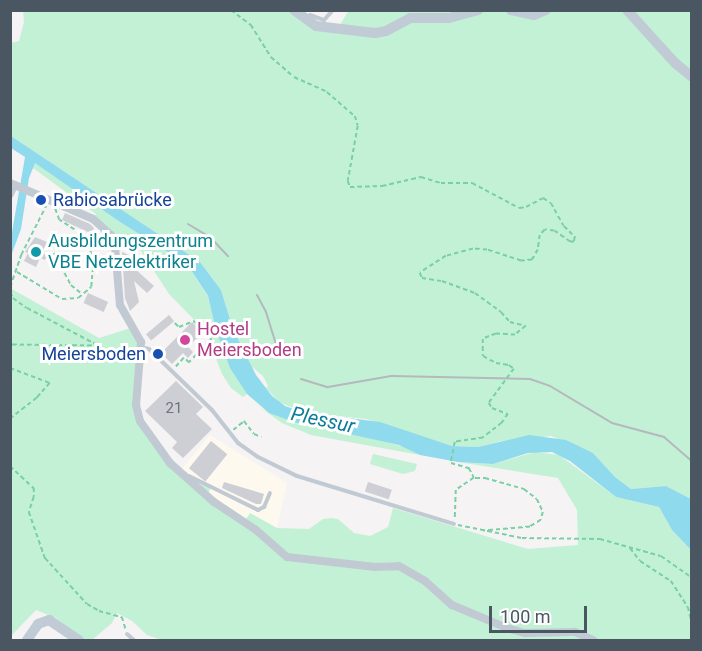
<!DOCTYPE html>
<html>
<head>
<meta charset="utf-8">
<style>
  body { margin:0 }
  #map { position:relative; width:702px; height:651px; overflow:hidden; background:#f5f3f3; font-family:Roboto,sans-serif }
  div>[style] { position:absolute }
  .commercial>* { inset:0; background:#fdf9ef }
  .green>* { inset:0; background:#c3f1d5 }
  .water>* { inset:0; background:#90daee }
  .building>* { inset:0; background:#cdcfd5; transform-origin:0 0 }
  .path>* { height:1.5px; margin-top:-0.75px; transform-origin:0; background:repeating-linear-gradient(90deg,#7ad0a6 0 4.5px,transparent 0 7.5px) }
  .lane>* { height:4px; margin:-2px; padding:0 2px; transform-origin:2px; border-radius:2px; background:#c1cad2 }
  .street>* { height:8px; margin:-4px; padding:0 4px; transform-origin:4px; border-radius:4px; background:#c1cad2 }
  .secondary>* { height:10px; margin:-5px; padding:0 5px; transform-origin:5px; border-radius:5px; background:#c1cbd6 }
  .rail>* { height:2px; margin:-1px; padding:0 1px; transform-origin:1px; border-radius:1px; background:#b5b8bd }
  .dots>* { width:16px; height:16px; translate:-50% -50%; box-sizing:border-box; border:3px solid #fff; border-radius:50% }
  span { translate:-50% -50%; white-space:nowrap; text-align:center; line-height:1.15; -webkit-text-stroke:6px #fff; paint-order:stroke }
  .number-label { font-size:15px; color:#6b747e }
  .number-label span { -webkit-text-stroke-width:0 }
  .transit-label { font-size:18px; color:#164399 }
  .left { translate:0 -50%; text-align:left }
  .right { translate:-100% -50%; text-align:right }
  .culture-label { font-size:18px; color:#0d838f }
  .hotel-label { font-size:18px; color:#b23c85 }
  .water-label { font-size:20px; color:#0c7c9b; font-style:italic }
  .frame { position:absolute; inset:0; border:12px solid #4a5661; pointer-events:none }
  .scale { position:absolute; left:489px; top:606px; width:98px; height:27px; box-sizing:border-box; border:3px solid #4a5661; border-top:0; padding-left:8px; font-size:18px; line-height:21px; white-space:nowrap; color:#4a5661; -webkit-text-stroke:4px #fff; paint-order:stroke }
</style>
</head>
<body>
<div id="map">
  <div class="commercial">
    <div style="clip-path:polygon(210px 435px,287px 483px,277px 528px,250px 513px,244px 522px,207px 495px,211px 488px,180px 471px)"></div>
  </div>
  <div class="green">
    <div style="clip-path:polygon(23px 10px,294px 11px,306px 20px,338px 28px,349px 10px,691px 11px,691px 499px,666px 486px,631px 489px,615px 477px,593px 453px,551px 436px,502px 441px,478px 447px,452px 446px,366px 419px,302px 412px,279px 402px,266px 388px,268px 386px,263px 376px,250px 365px,233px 329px,221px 290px,200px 262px,11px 136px,10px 43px,19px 41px,24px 22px)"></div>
    <div style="clip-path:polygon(35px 162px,120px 222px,187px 264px,208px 297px,224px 354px,247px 394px,243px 397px,231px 388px,222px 374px,211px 346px,215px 341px,169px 294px,141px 251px,122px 238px,113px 241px,93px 219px,96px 214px,33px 168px)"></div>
    <div style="clip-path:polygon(10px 288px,99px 338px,134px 327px,138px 333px,138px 415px,178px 470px,211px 487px,207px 496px,244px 522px,250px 513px,277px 528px,309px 529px,323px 519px,331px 518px,338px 519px,354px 533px,370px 536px,388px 527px,393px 508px,528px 549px,578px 545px,577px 510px,558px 478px,458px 462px,493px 464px,535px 452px,559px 455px,616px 497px,659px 507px,672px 530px,691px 550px,691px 640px,162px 640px,147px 635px,132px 621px,117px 613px,112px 623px,92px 640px,83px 640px,56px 618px,36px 610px,11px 636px,11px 640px)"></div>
    <div style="clip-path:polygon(258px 406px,269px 413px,405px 447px,420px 455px,311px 435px,282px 423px)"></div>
    <div style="clip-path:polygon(373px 454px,417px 464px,415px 471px,403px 474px,370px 464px)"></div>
  </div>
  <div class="water">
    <div style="clip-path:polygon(11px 136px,200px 262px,221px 290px,233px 329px,256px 375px,272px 396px,285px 406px,302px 412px,380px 422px,452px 446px,478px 447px,529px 435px,566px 440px,593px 453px,615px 477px,631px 489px,666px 486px,691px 499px,691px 550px,672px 530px,659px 507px,616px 497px,570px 461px,552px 452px,528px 453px,493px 464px,458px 462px,420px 455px,399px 445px,294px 422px,269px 413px,247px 394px,230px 368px,216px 330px,208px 296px,187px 264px,120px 222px,35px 163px,29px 178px,21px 229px,11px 256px,11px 238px,25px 157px,11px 148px)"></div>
  </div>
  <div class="building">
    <div style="clip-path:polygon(65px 213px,90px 224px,94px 228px,93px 231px,88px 232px,62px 220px)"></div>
    <div style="clip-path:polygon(35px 237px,47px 242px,43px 251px,48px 253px,45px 260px,40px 258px,36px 267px,24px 261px,28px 253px,25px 252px)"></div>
    <div style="clip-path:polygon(122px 252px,133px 257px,134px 268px,154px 286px,147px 293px,134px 281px,139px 302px,130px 311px,125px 298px)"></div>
    <div style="left:88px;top:293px;width:22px;height:11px;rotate:24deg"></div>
    <div style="left:169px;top:315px;width:8px;height:30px;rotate:50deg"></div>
    <div style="clip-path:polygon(192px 322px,203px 332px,188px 347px,193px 352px,188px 358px,183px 353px,172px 364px,161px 353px)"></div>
    <div style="clip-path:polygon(176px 381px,203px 407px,196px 414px,212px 429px,183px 458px,172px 448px,177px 442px,145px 411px)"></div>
    <div style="left:211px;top:441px;width:21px;height:35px;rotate:39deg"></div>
    <div style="clip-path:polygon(224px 482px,264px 494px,261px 504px,256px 504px,222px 488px)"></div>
    <div style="left:368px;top:482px;width:25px;height:10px;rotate:18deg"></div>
  </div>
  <div class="path">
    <div style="left:231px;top:10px;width:25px;rotate:37deg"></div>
    <div style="left:251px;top:25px;width:38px;rotate:58deg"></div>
    <div style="left:271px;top:57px;width:30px;rotate:41deg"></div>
    <div style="left:294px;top:77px;width:36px;rotate:24deg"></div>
    <div style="left:327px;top:92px;width:37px;rotate:41deg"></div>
    <div style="left:355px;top:116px;width:10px;rotate:73deg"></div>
    <div style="left:358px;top:126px;width:56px;rotate:100.3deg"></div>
    <div style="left:348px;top:181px;width:6px;rotate:72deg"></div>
    <div style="left:350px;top:187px;width:32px;rotate:-2deg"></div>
    <div style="left:382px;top:186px;width:40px;rotate:-13deg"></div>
    <div style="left:421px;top:177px;width:21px;rotate:17deg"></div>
    <div style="left:441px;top:183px;width:31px"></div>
    <div style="left:472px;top:183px;width:53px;rotate:28deg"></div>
    <div style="left:519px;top:208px;width:7px;rotate:-8deg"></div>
    <div style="left:526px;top:207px;width:19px;rotate:-28deg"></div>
    <div style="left:543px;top:198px;width:9px;rotate:32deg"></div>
    <div style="left:551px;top:203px;width:26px;rotate:61deg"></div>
    <div style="left:564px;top:226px;width:16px;rotate:45deg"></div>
    <div style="left:575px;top:237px;width:5px;rotate:101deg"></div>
    <div style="left:574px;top:242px;width:4px;rotate:180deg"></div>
    <div style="left:570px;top:242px;width:19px;rotate:-145deg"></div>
    <div style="left:554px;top:231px;width:9px;rotate:-174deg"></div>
    <div style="left:545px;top:230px;width:7px;rotate:135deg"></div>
    <div style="left:540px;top:235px;width:15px;rotate:98deg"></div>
    <div style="left:538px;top:250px;width:12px;rotate:121deg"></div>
    <div style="left:532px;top:260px;width:11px;rotate:175deg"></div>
    <div style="left:521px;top:261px;width:36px;rotate:-162deg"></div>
    <div style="left:487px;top:250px;width:14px;rotate:-176deg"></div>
    <div style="left:473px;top:249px;width:28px;rotate:165deg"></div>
    <div style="left:446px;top:256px;width:31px;rotate:147deg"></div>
    <div style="left:420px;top:273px;width:5px;rotate:68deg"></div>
    <div style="left:422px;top:278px;width:20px;rotate:9deg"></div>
    <div style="left:442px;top:281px;width:35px;rotate:20deg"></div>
    <div style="left:475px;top:293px;width:32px;rotate:36deg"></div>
    <div style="left:501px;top:312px;width:13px;rotate:48deg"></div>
    <div style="left:510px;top:322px;width:16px;rotate:14deg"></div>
    <div style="left:526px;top:326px;width:14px;rotate:141deg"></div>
    <div style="left:515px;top:335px;width:19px;rotate:-177deg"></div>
    <div style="left:496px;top:334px;width:14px;rotate:159deg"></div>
    <div style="left:483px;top:339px;width:17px;rotate:90deg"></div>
    <div style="left:483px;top:356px;width:15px;rotate:28deg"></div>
    <div style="left:496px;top:363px;width:13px;rotate:9deg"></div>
    <div style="left:509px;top:365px;width:6px;rotate:39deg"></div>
    <div style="left:514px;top:369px;width:42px;rotate:126.3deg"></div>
    <div style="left:489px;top:403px;width:6px;rotate:59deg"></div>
    <div style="left:492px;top:408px;width:17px;rotate:21deg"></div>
    <div style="left:508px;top:414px;width:11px;rotate:124deg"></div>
    <div style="left:502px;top:423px;width:24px;rotate:142deg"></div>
    <div style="left:483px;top:438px;width:28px;rotate:172deg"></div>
    <div style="left:455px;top:442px;width:21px;rotate:101deg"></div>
    <div style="left:451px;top:463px;width:19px;rotate:16deg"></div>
    <div style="left:469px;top:468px;width:11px;rotate:63deg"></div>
    <div style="left:474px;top:478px;width:22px;rotate:146deg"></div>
    <div style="left:456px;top:490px;width:30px;rotate:92deg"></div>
    <div style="left:54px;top:253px;width:36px;rotate:62deg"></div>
    <div style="left:71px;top:285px;width:14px;rotate:39deg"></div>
    <div style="left:17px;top:272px;width:52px;rotate:31deg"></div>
    <div style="left:62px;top:299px;width:16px;rotate:-4deg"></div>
    <div style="left:78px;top:298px;width:17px;rotate:-40deg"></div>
    <div style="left:91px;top:287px;width:24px;rotate:-85deg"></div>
    <div style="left:93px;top:263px;width:26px;rotate:-103deg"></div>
    <div style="left:87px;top:238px;width:33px;rotate:-147deg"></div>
    <div style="left:59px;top:220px;width:12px;rotate:-110deg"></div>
    <div style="left:10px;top:287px;width:34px;rotate:-71deg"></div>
    <div style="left:21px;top:255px;width:55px;rotate:-63deg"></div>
    <div style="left:10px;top:292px;width:7px;rotate:63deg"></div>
    <div style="left:13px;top:298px;width:17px;rotate:36deg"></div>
    <div style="left:27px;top:308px;width:81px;rotate:27.8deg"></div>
    <div style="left:99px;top:346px;width:89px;rotate:-179.4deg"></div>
    <div style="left:175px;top:323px;width:6px;rotate:45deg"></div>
    <div style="left:179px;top:327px;width:16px;rotate:-22deg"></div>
    <div style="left:194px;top:321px;width:25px;rotate:45deg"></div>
    <div style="left:212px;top:339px;width:33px;rotate:134deg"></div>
    <div style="left:189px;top:363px;width:7px;rotate:-135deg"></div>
    <div style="left:184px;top:358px;width:12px;rotate:132deg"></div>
    <div style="left:10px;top:368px;width:43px;rotate:20.6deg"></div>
    <div style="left:50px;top:383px;width:20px;rotate:131deg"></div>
    <div style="left:37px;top:398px;width:34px;rotate:142deg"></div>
    <div style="left:233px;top:430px;width:14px;rotate:-39deg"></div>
    <div style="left:244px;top:421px;width:16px;rotate:52deg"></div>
    <div style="left:254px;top:434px;width:8px;rotate:23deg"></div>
    <div style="left:10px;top:466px;width:33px;rotate:43deg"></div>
    <div style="left:34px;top:488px;width:9px;rotate:90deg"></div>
    <div style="left:34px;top:497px;width:16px;rotate:108deg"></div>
    <div style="left:29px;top:512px;width:49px;rotate:70.8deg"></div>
    <div style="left:45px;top:558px;width:62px;rotate:47.6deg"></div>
    <div style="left:87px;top:604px;width:14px;rotate:30deg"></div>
    <div style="left:99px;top:611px;width:24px;rotate:15deg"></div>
    <div style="left:122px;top:617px;width:14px;rotate:73deg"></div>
    <div style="left:475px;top:478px;width:10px"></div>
    <div style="left:485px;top:478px;width:41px;rotate:15.8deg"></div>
    <div style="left:524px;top:489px;width:16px;rotate:38deg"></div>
    <div style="left:537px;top:499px;width:14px;rotate:65deg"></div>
    <div style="left:543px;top:512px;width:8px;rotate:104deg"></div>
    <div style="left:541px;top:520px;width:13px;rotate:148deg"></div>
    <div style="left:530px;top:527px;width:47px;rotate:175.1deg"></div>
    <div style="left:458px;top:525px;width:65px;rotate:11.5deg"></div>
    <div style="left:522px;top:538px;width:78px;rotate:0.7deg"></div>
    <div style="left:600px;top:539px;width:63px;rotate:15.6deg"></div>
    <div style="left:661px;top:556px;width:38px;rotate:35deg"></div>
    <div style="left:630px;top:548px;width:16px;rotate:52deg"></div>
    <div style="left:640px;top:561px;width:37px;rotate:33deg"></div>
    <div style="left:671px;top:581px;width:31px;rotate:57deg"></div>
    <div style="left:688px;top:607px;width:16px;rotate:76deg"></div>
  </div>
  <div class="lane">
    <div style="left:310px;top:15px;width:15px;rotate:20deg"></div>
    <div style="left:324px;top:20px;width:13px;rotate:-48deg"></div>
    <div style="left:141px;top:347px;width:8px;rotate:14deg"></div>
    <div style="left:149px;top:349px;width:88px;rotate:44.1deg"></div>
    <div style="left:212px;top:410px;width:42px;rotate:51.8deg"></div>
    <div style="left:238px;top:443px;width:24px;rotate:35deg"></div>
    <div style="left:258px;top:457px;width:43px;rotate:26deg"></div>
    <div style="left:297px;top:476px;width:164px;rotate:17deg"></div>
    <div style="left:189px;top:476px;width:77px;rotate:26.2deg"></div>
    <div style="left:258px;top:510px;width:7px;rotate:-27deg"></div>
    <div style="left:264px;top:507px;width:15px;rotate:-67deg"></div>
    <div style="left:127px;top:634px;width:9px;rotate:41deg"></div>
  </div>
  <div class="street">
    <div style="left:10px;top:183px;width:90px;rotate:23.4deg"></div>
    <div style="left:93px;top:219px;width:24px;rotate:42deg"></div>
    <div style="left:111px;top:235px;width:12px;rotate:70deg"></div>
    <div style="left:115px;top:246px;width:59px;rotate:85.2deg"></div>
    <div style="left:120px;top:305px;width:43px;rotate:60.4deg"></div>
    <div style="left:141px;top:342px;width:63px;rotate:94.5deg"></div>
    <div style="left:136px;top:405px;width:16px;rotate:76deg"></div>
    <div style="left:140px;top:421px;width:52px;rotate:54.5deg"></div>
    <div style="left:170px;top:463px;width:59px;rotate:41.6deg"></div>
    <div style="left:214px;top:502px;width:50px;rotate:33.7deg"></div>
    <div style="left:256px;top:530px;width:41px;rotate:41.1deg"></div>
    <div style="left:287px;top:557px;width:89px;rotate:6.5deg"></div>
    <div style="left:375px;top:567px;width:24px;rotate:-2deg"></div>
    <div style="left:399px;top:566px;width:30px;rotate:30deg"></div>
    <div style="left:425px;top:581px;width:36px;rotate:42deg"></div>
    <div style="left:452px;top:605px;width:60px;rotate:22.7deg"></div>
    <div style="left:507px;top:628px;width:19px;rotate:16deg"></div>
    <div style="left:525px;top:633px;width:50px;rotate:-1.1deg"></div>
    <div style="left:575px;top:632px;width:20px;rotate:24deg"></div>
    <div style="left:10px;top:194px;width:10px;rotate:-66deg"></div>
  </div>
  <div class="secondary">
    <div style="left:294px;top:10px;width:27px;rotate:36deg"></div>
    <div style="left:316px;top:26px;width:59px;rotate:6.8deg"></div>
    <div style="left:375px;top:33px;width:11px;rotate:-10deg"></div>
    <div style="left:386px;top:31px;width:27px;rotate:-28deg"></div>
    <div style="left:410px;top:18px;width:39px"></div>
    <div style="left:449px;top:18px;width:30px;rotate:-15deg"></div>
    <div style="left:511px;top:10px;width:24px;rotate:12deg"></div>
    <div style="left:534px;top:15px;width:13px;rotate:-23deg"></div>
    <div style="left:627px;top:10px;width:72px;rotate:47.8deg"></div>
    <div style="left:675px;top:63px;width:22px;rotate:39deg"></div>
    <div style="left:27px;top:640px;width:19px;rotate:-55deg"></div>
    <div style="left:38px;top:624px;width:12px;rotate:-20deg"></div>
    <div style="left:49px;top:620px;width:36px;rotate:34deg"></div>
  </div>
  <div class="rail">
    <div style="left:188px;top:224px;width:27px;rotate:31deg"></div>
    <div style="left:211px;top:238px;width:25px;rotate:47deg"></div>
    <div style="left:257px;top:295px;width:19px;rotate:62deg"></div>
    <div style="left:266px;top:312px;width:44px;rotate:72.8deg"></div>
    <div style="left:301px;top:379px;width:28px;rotate:17deg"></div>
    <div style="left:328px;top:387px;width:64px;rotate:-9.9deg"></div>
    <div style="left:391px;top:376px;width:139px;rotate:1.2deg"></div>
    <div style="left:530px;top:379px;width:21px;rotate:19deg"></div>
    <div style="left:550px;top:386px;width:72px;rotate:30.8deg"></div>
    <div style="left:612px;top:423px;width:54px;rotate:15.1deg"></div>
    <div style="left:664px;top:437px;width:37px;rotate:41deg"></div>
  </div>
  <div class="dots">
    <div style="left:41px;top:200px;background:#1a4fb4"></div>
    <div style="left:36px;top:252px;background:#0f9aa8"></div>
    <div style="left:185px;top:340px;background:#d1479c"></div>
    <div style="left:158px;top:354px;background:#1a4fb4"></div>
  </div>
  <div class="number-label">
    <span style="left:174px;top:409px">21</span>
  </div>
  <div class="transit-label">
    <span class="left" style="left:53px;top:200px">Rabiosabrücke</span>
    <span class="right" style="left:146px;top:354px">Meiersboden</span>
  </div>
  <div class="culture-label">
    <span class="left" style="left:48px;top:252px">Ausbildungszentrum<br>VBE Netzelektriker</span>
  </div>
  <div class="hotel-label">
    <span class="left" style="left:197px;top:340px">Hostel<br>Meiersboden</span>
  </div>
  <div class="water-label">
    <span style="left:323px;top:420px;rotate:12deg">Plessur</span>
  </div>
  <div class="frame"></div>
  <div class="scale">100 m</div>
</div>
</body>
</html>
